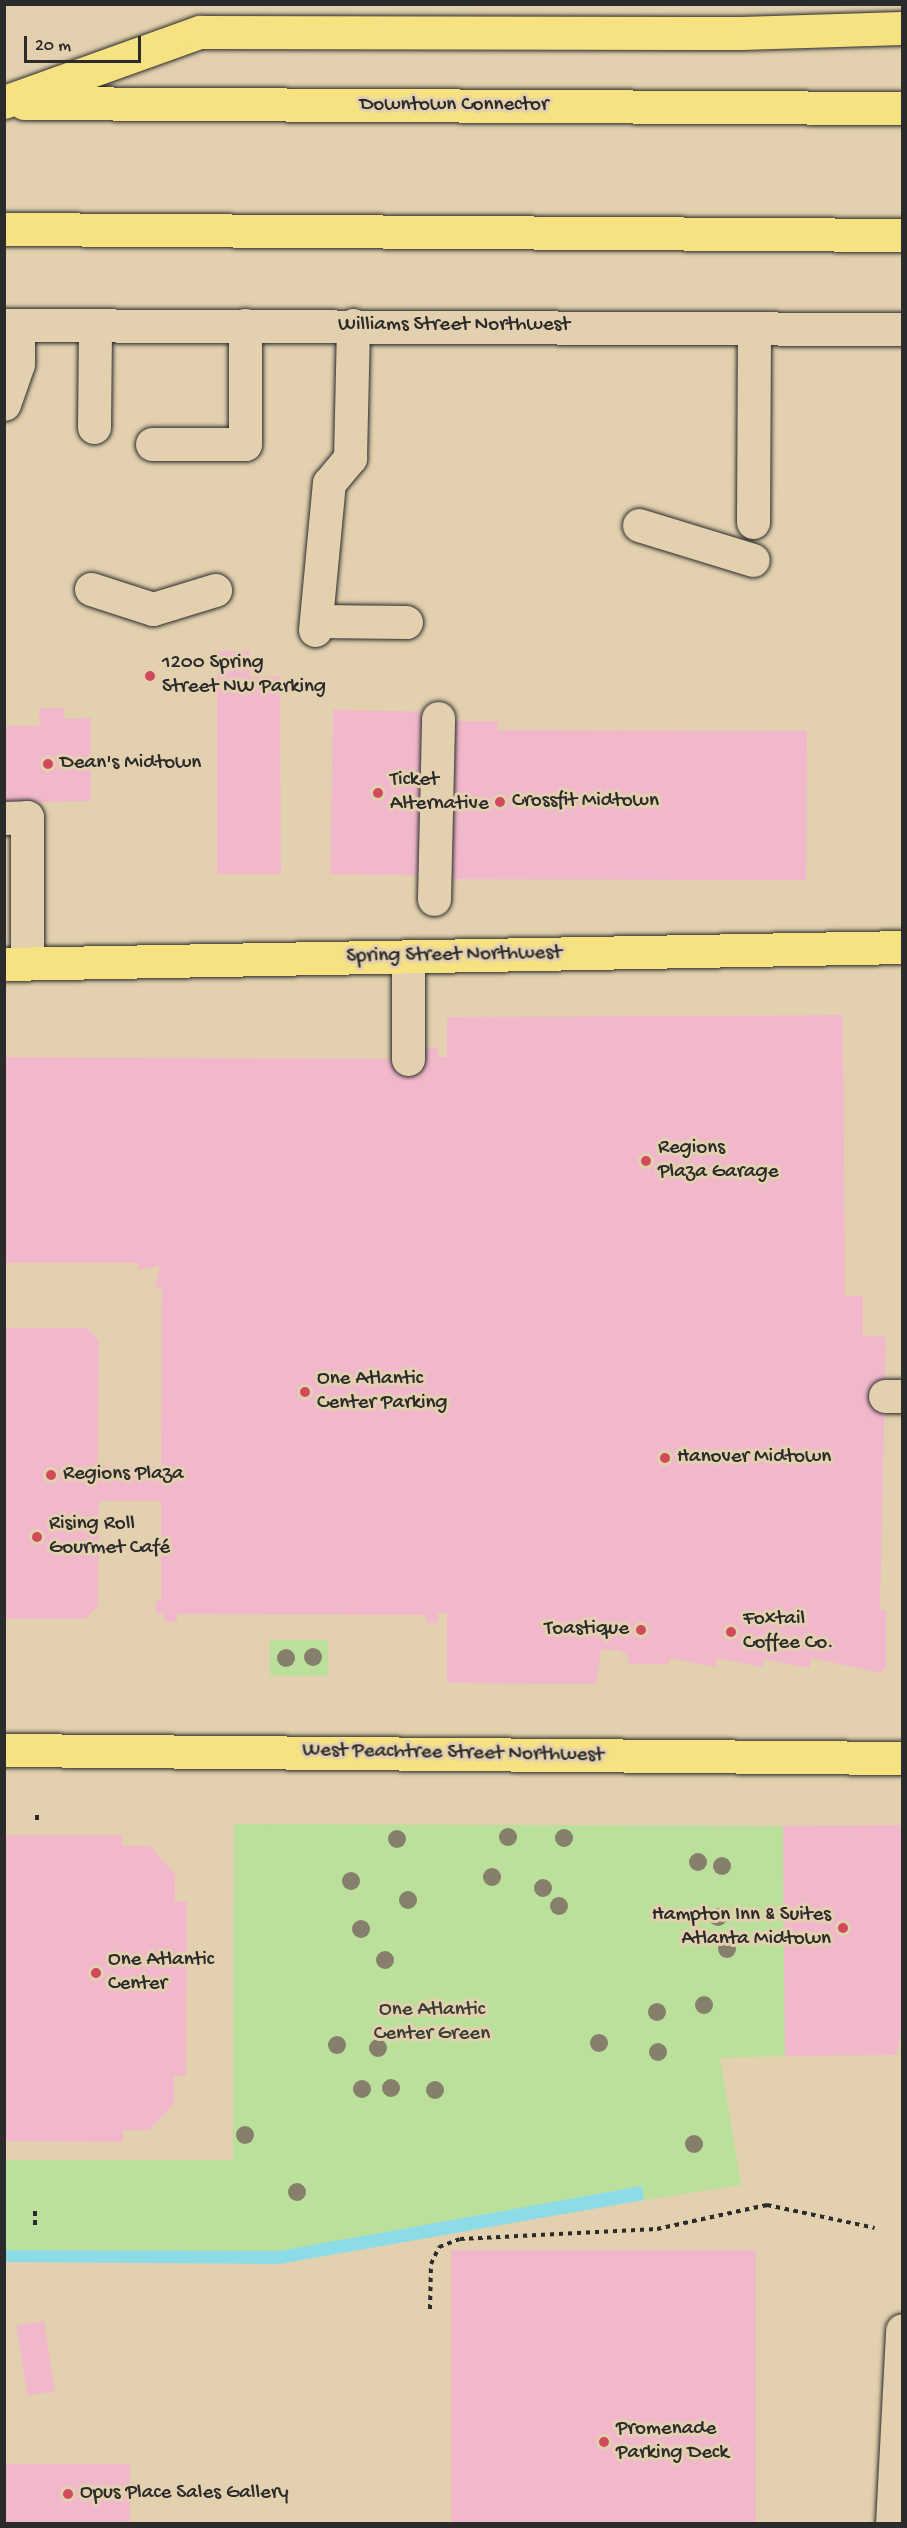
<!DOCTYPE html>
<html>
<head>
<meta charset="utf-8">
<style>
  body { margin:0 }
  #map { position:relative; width:907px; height:2528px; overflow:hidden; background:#e2d0ae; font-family:"Gochi Hand",sans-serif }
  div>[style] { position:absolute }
  .green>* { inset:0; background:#bae09b; transform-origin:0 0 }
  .water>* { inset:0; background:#8cdce7 }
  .building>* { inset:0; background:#f1b8cb; transform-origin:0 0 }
  .path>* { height:4px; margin-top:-2px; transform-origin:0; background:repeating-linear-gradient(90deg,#2b2b2b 0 4.5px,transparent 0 9px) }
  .roads { filter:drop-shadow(0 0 2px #2b2b2b) drop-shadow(0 0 2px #2b2b2b) }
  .minor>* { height:33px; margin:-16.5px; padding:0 16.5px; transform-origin:16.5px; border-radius:16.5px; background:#e2d0ae }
  .major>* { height:33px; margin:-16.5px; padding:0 16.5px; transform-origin:16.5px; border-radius:16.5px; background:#f7e281 }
  .highway>* { height:33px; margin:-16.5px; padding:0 16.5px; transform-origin:16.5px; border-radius:16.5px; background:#f7e281 }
  .trees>* { width:18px; height:18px; margin:-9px; border-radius:50%; background:#857f6c }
  .dots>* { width:16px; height:16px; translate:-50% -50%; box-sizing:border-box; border:3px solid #e2d0ae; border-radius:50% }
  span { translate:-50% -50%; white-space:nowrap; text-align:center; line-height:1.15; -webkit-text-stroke:6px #e2d0ae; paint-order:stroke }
  .street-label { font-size:21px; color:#2b2b2b }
  .poi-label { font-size:21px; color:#2b2b2b }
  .left { translate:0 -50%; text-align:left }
  .right { translate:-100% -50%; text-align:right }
  .park-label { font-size:21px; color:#393d36 }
  .frame { position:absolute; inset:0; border:6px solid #2b2b2b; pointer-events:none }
  .scale { position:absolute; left:24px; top:36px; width:117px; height:27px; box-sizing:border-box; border:3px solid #2b2b2b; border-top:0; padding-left:8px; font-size:18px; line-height:21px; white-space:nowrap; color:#2b2b2b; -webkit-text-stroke:4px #e2d0ae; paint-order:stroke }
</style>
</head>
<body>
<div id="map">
  <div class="green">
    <div style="left:270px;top:1640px;width:58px;height:36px"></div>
    <div style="clip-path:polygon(234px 1824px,783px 1826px,785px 2056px,720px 2058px,741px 2185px,644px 2200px,642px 2186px,279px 2251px,5px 2250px,4px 2160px,233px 2160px)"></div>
  </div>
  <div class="water">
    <div style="clip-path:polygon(642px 2186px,644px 2200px,279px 2264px,5px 2262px,5px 2250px,279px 2251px)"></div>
  </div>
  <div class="building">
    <div style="clip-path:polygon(217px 651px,250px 651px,250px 677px,280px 676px,281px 874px,217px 874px)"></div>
    <div style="clip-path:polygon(39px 708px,64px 708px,64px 719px,91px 718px,91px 801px,4px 803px,4px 726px,40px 726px)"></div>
    <div style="left:333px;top:710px;width:90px;height:164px;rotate:1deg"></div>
    <div style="clip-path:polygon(452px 721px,498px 721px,498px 730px,807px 731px,806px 880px,452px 879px)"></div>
    <div style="clip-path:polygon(843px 1015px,845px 1296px,863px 1296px,863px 1336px,886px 1337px,880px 1610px,886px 1610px,886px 1666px,881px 1673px,811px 1658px,809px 1668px,764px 1659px,762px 1667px,717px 1658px,716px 1667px,669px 1658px,669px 1664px,628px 1664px,629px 1657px,620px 1650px,601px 1650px,596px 1684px,447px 1683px,447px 1613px,438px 1613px,438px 1623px,426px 1623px,426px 1615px,218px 1614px,177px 1614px,177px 1622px,164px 1622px,164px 1614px,156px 1614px,156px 1601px,161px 1601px,161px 1501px,99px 1501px,98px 1606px,85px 1619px,4px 1619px,4px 1328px,87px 1328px,99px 1341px,98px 1466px,161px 1466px,162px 1287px,155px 1287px,160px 1266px,139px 1270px,139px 1263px,4px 1263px,4px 1057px,424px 1059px,424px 1048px,438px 1048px,438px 1057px,447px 1057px,447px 1017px)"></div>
    <div style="clip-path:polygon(902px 1825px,902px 2030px,896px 2055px,785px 2056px,783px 1826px)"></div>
    <div style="clip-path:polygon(5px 1835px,122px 1835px,122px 1846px,150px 1846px,175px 1874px,175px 1901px,187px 1901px,186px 2076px,174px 2076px,174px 2104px,149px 2130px,123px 2130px,123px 2142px,5px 2141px)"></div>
    <div style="left:756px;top:2250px;width:274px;height:305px;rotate:90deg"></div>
    <div style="left:44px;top:2321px;width:71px;height:28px;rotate:81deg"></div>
    <div style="left:4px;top:2464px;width:126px;height:60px"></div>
  </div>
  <div class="path">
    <div style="left:37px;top:1815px;width:9px;rotate:90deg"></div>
    <div style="left:35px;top:2211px;width:17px;rotate:90deg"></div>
    <div style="left:430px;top:2309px;width:45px;rotate:-88.7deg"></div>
    <div style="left:431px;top:2264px;width:19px;rotate:-65deg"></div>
    <div style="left:439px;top:2247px;width:22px;rotate:-21deg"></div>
    <div style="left:460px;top:2239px;width:197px;rotate:-2.9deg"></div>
    <div style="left:657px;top:2229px;width:113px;rotate:-12.3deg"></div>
    <div style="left:767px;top:2205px;width:110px;rotate:12deg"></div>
  </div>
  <div class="roads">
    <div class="minor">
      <div style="left:4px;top:325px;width:898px;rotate:0.26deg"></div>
      <div style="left:4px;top:404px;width:42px;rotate:-70.7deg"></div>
      <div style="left:18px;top:364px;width:39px;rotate:-90deg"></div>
      <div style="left:94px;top:427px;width:102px;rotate:-89.4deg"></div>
      <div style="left:152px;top:444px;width:93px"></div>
      <div style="left:245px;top:444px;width:119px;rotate:-90deg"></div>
      <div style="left:753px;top:522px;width:193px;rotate:-89.7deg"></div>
      <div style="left:639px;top:525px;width:119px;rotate:17.1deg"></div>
      <div style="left:91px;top:589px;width:65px;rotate:17.9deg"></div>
      <div style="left:153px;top:609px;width:65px;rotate:-17deg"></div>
      <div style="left:318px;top:621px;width:88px;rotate:0.7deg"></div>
      <div style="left:315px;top:630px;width:148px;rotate:-84.6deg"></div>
      <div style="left:329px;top:483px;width:33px;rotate:-50deg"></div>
      <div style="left:350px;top:458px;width:133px;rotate:-88.7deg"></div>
      <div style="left:4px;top:818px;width:23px;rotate:-2deg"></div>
      <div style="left:27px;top:817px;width:146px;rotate:90deg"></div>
      <div style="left:434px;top:899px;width:181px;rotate:-88.7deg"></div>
      <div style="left:408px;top:1059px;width:102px;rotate:-90deg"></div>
      <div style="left:885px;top:1396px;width:17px"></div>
      <div style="left:892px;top:2524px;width:194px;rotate:-87deg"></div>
    </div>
    <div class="major">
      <div style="left:4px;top:964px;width:898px;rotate:-1.08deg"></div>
      <div style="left:4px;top:1750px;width:898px;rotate:0.51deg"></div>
    </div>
    <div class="highway">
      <div style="left:4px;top:102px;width:208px;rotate:-19.7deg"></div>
      <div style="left:200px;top:32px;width:541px;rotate:0.11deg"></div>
      <div style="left:741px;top:33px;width:161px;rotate:-1.8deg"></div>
      <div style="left:24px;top:103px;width:878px;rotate:0.33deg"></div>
      <div style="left:4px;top:229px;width:898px;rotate:0.38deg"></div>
    </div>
  </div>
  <div class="trees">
    <div style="left:313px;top:1657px"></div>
    <div style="left:286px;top:1658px"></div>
    <div style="left:508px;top:1837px"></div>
    <div style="left:564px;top:1838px"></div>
    <div style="left:397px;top:1839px"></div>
    <div style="left:698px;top:1862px"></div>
    <div style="left:722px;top:1866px"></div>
    <div style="left:492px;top:1877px"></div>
    <div style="left:351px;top:1881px"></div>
    <div style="left:543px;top:1888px"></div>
    <div style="left:408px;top:1900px"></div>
    <div style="left:559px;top:1906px"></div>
    <div style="left:718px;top:1917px"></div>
    <div style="left:361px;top:1929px"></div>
    <div style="left:727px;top:1949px"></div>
    <div style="left:385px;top:1960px"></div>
    <div style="left:704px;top:2005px"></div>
    <div style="left:657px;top:2012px"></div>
    <div style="left:599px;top:2043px"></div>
    <div style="left:337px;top:2045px"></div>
    <div style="left:378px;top:2048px"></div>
    <div style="left:658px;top:2052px"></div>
    <div style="left:391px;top:2088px"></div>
    <div style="left:362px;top:2089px"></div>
    <div style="left:435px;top:2090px"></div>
    <div style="left:245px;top:2135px"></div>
    <div style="left:694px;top:2144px"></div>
    <div style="left:297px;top:2192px"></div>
  </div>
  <div class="dots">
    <div style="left:150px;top:676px;background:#d1495b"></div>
    <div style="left:48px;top:764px;background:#d1495b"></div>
    <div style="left:378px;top:793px;background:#d1495b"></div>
    <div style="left:500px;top:802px;background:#d1495b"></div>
    <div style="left:646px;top:1161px;background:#d1495b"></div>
    <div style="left:305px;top:1392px;background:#d1495b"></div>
    <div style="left:665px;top:1458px;background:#d1495b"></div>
    <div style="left:51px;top:1475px;background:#d1495b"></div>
    <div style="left:37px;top:1537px;background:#d1495b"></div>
    <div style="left:641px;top:1630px;background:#d1495b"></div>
    <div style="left:731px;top:1632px;background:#d1495b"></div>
    <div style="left:843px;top:1928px;background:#d1495b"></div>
    <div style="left:96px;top:1973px;background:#d1495b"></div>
    <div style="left:604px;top:2442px;background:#d1495b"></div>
    <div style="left:68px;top:2494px;background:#d1495b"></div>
  </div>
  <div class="street-label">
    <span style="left:454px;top:106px">Downtown Connector</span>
    <span style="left:454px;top:326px">Williams Street Northwest</span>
    <span style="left:454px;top:956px;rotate:-1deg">Spring Street Northwest</span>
    <span style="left:453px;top:1754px;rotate:1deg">West Peachtree Street Northwest</span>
  </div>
  <div class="poi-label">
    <span class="left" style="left:162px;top:676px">1200 Spring<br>Street NW Parking</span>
    <span class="left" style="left:60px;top:764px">Dean's Midtown</span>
    <span class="left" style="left:390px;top:793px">Ticket<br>Alternative</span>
    <span class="left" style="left:512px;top:802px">Crossfit Midtown</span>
    <span class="left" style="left:658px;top:1161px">Regions<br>Plaza Garage</span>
    <span class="left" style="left:317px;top:1392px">One Atlantic<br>Center Parking</span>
    <span class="left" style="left:677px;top:1458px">Hanover Midtown</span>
    <span class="left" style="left:63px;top:1475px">Regions Plaza</span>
    <span class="left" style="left:49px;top:1537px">Rising Roll<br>Gourmet Café</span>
    <span class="left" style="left:743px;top:1632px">Foxtail<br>Coffee Co.</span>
    <span class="right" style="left:629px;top:1630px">Toastique</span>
    <span class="right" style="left:831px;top:1928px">Hampton Inn &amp; Suites<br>Atlanta Midtown</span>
    <span class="left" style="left:108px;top:1973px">One Atlantic<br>Center</span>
    <span class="left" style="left:616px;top:2442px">Promenade<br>Parking Deck</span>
    <span class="left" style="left:80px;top:2494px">Opus Place Sales Gallery</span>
  </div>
  <div class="park-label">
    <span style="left:432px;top:2023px">One Atlantic<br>Center Green</span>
  </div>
  <div class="frame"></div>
  <div class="scale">20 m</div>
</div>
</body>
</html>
